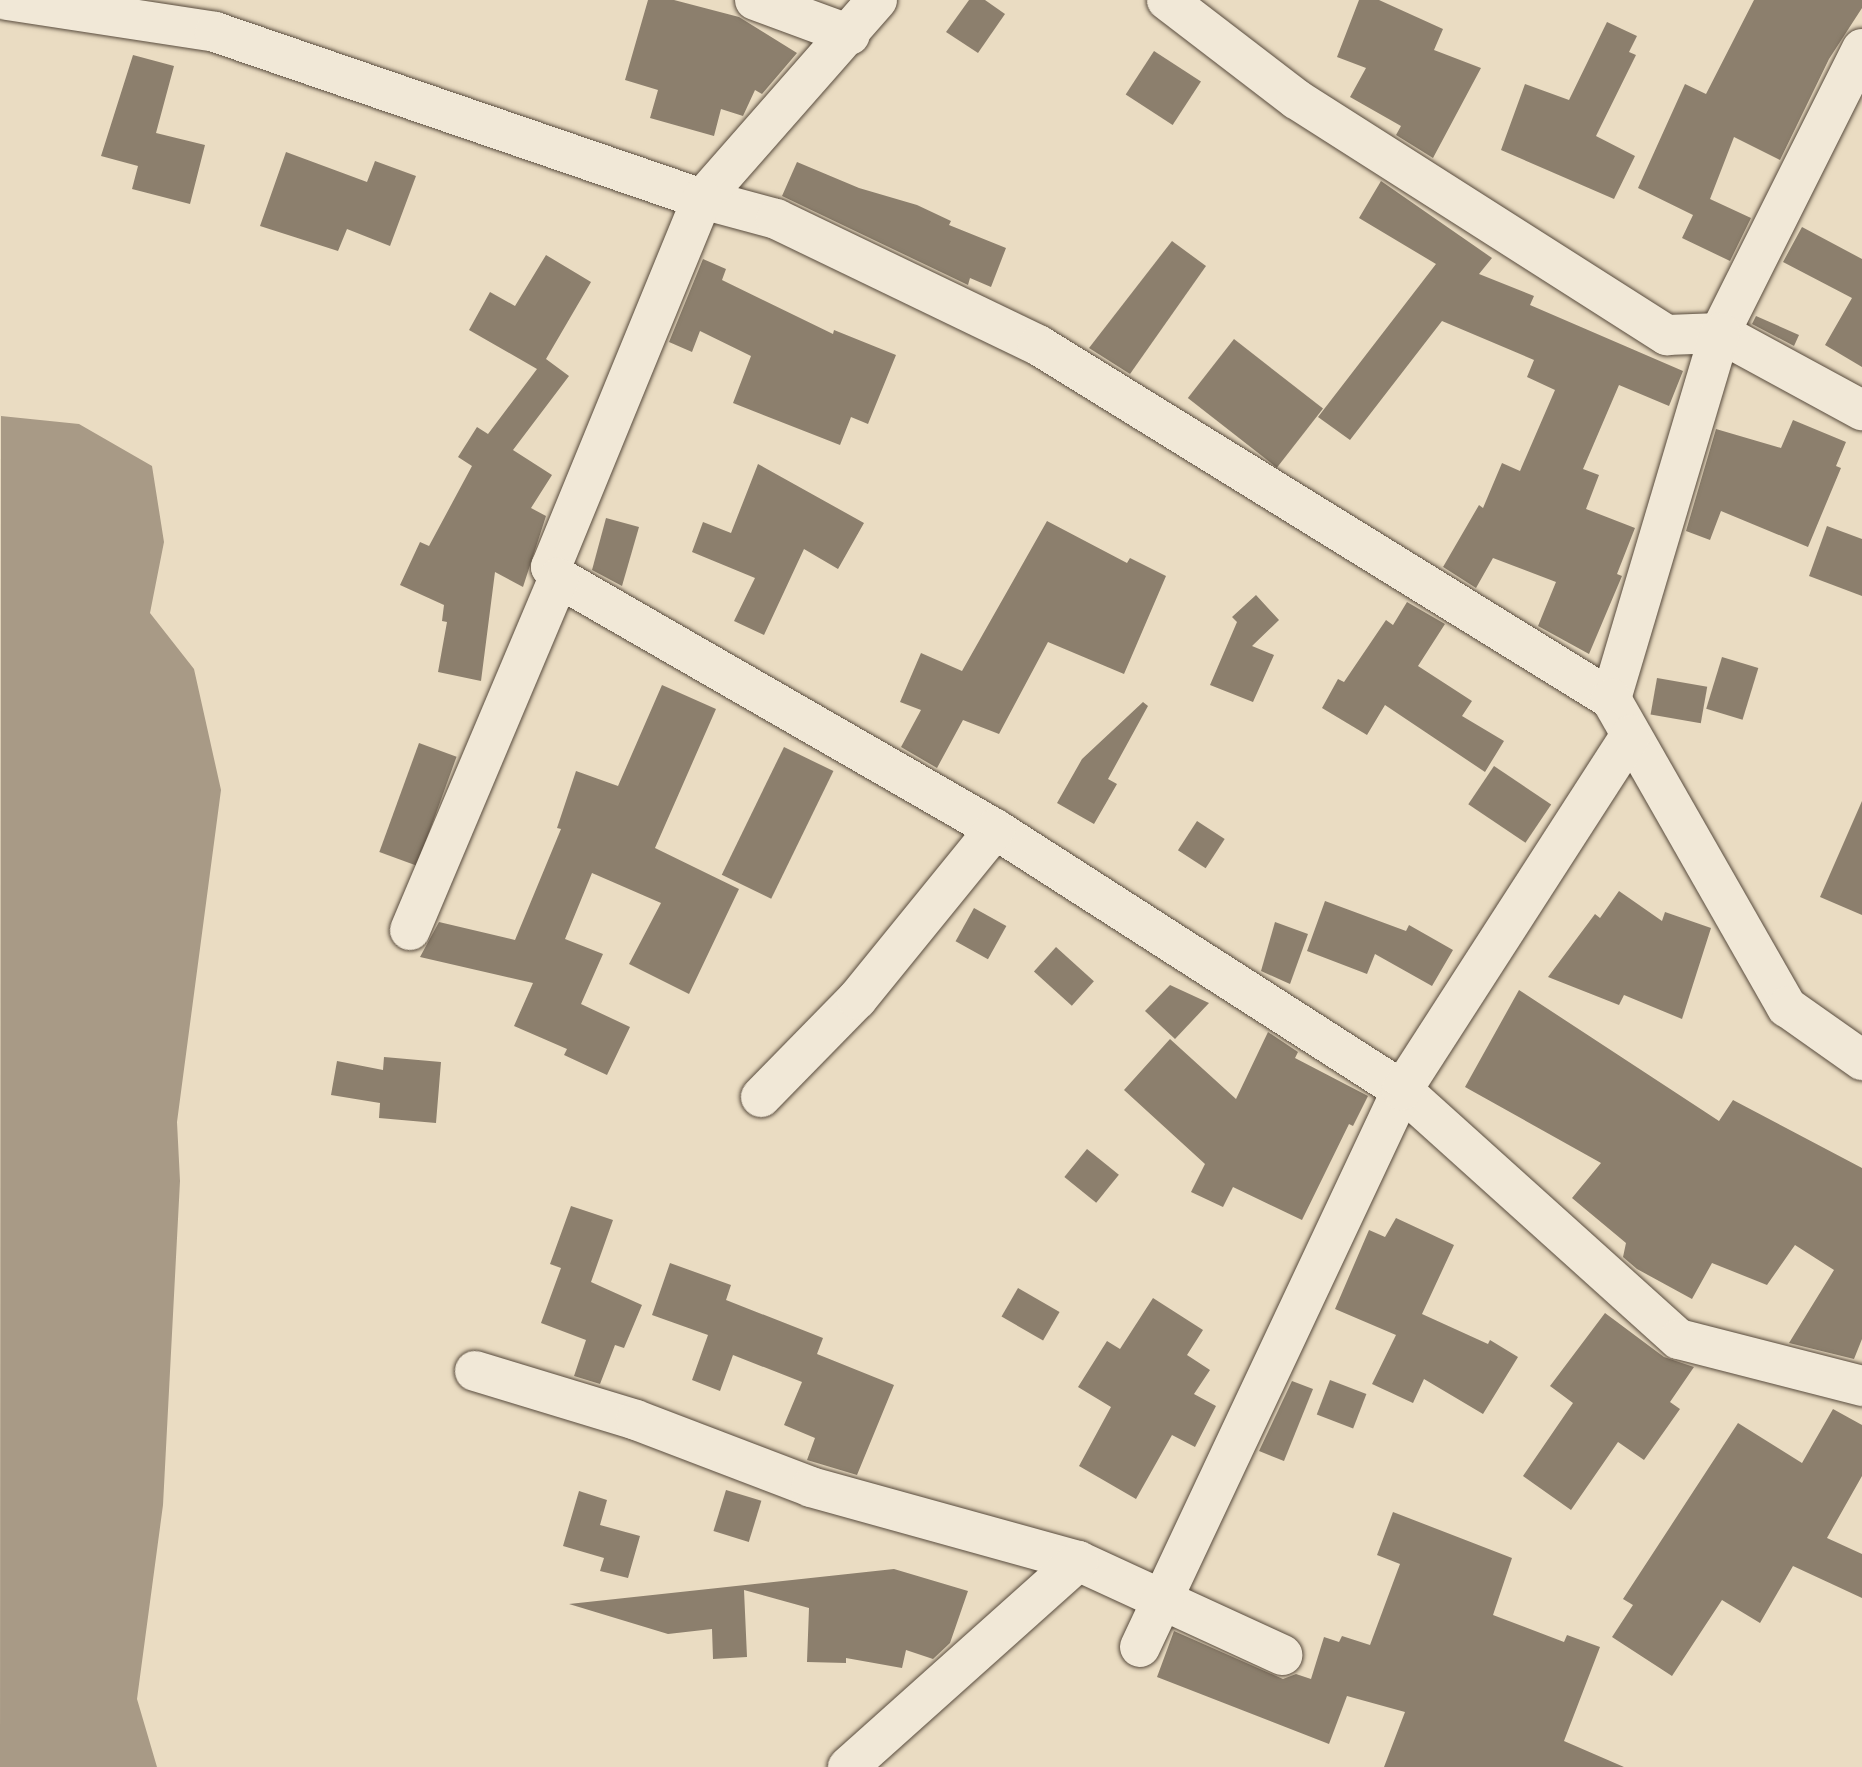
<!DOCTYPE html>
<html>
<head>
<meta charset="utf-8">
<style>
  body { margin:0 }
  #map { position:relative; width:1862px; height:1767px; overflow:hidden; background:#eadcc2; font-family:"Gentium Book Plus",serif }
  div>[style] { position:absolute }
  .water>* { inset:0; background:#a89a86 }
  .building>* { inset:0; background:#8c7f6d; transform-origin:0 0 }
  .roads { filter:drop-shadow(0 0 2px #584b3d) drop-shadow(0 0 2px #584b3d) }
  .minor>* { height:40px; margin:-20px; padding:0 20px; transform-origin:20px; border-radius:20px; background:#f1e8d7 }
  span { translate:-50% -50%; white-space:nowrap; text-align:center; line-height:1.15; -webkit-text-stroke:8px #f1e8d7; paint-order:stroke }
</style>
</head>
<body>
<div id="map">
  <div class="water">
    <div style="clip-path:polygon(1px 416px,79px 424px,152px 466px,164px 542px,150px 613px,194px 669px,221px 790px,177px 1122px,180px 1181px,163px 1505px,137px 1699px,157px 1767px,0 1767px)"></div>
  </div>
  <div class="building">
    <div style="clip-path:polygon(648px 0,674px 0,739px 17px,797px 53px,762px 94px,755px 90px,743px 116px,721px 109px,714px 136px,650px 118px,658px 90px,625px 80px)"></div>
    <div style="clip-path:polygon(969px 0,985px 0,1005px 14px,978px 53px,946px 32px)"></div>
    <div style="clip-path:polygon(1359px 0,1379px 0,1443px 29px,1434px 50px,1481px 68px,1433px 158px,1396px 135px,1401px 126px,1350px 97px,1366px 68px,1337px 57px)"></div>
    <div style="clip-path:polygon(1754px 0,1862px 0,1862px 8px,1829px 59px,1780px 160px,1734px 137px,1710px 199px,1751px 218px,1730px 261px,1682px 238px,1693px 215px,1638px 188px,1685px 84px,1706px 94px)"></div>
    <div style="clip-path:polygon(1607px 22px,1637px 36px,1629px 52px,1636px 55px,1596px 136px,1635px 156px,1614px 199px,1501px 150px,1525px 84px,1569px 100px)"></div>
    <div style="left:1154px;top:51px;width:56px;height:52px;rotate:33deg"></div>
    <div style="clip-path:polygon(133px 55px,174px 66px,156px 133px,205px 145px,190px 204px,132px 189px,138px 166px,101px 156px)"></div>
    <div style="clip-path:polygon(286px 152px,367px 182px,375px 161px,416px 176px,390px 246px,347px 229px,338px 251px,260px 226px)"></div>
    <div style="clip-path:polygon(797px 162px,859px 188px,917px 205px,951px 221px,949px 225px,1006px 248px,991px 287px,970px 278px,968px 285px,782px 196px)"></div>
    <div style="clip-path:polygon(1381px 181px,1492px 258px,1479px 274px,1534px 296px,1530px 305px,1683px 371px,1669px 406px,1619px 385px,1583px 469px,1599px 475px,1586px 509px,1635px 528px,1617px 574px,1622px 576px,1589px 654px,1538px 626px,1556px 582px,1493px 558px,1476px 588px,1440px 565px,1443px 567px,1479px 505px,1483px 508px,1502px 463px,1520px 471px,1555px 390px,1527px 377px,1534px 360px,1442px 321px,1350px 440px,1318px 417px,1436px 264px,1359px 218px)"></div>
    <div style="clip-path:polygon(1802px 227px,1862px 259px,1862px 367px,1825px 345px,1852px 298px,1783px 262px)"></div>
    <div style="clip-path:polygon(1172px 241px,1206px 266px,1130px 374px,1089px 348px)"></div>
    <div style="clip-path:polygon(546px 255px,591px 282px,546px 359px,569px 376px,513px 450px,552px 475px,531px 508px,546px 516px,523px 587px,495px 572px,481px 681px,438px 672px,447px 622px,442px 621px,444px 605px,400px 585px,420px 542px,429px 546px,472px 466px,458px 457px,477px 427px,488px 434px,537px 369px,469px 330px,490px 292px,515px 306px)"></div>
    <div style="clip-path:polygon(703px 259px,726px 269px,722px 280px,833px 334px,834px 330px,896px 355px,868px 424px,851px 417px,840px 445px,733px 403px,751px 356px,700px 331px,692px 352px,669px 342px)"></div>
    <div style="clip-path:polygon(1756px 316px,1799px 335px,1794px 346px,1752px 324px)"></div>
    <div style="left:1234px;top:339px;width:113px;height:75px;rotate:38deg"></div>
    <div style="clip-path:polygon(1793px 420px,1846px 442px,1836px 466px,1841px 468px,1808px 547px,1721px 511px,1710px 540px,1686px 531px,1716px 429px,1781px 448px)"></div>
    <div style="clip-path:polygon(758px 464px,864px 523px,838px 569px,804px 549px,764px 635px,734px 621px,755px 578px,692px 552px,703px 522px,731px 533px)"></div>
    <div style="clip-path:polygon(606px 518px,639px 527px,622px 586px,592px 570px)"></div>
    <div style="clip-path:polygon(1047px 521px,1127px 563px,1130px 558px,1166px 576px,1124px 674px,1048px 642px,999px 734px,963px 720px,937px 768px,901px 747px,921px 710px,900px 702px,921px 653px,962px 671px)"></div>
    <div style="clip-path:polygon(1827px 526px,1862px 539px,1862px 596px,1809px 576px)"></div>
    <div style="clip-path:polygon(1256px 595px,1279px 620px,1252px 646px,1274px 655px,1253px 702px,1210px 685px,1237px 622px,1232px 617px)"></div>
    <div style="clip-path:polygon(1407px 602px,1445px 624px,1418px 666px,1472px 701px,1462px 716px,1504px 741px,1485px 772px,1385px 705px,1367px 735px,1322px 708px,1338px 679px,1344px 682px,1386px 620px,1393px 625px)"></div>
    <div style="left:1722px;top:657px;width:38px;height:54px;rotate:17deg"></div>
    <div style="left:1657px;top:678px;width:51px;height:37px;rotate:10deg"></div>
    <div style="clip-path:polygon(662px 685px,716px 709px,655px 848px,739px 889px,689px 994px,629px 964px,661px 903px,592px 873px,565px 939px,603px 954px,581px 1004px,630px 1027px,607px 1075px,564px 1055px,567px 1049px,514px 1026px,533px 983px,420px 957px,439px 922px,515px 940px,561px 829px,557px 828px,576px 771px,618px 786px)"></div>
    <div style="clip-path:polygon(1143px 702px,1148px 706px,1108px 779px,1117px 784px,1094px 824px,1057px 803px,1082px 759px)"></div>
    <div style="left:419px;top:743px;width:40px;height:116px;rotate:20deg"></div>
    <div style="left:784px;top:747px;width:55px;height:142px;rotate:26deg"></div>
    <div style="left:1494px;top:766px;width:69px;height:46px;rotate:34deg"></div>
    <div style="clip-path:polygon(1862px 801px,1862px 915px,1820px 897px)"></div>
    <div style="left:1197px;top:821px;width:33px;height:35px;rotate:33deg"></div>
    <div style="clip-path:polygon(1619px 891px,1662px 921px,1665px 912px,1711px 928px,1682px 1019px,1624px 995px,1619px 1005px,1548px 977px,1595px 914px,1600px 918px)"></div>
    <div style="clip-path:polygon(1325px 901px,1406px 931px,1409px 925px,1453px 950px,1432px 986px,1375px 954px,1367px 974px,1307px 951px)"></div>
    <div style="left:974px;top:908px;width:37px;height:38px;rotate:29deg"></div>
    <div style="clip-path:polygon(1275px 922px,1308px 934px,1290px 984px,1261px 971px)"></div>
    <div style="left:1056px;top:947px;width:51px;height:33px;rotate:42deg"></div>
    <div style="clip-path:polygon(1170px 985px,1209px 1003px,1175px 1039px,1145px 1011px)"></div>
    <div style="clip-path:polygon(1519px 990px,1719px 1121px,1733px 1100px,1862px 1168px,1862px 1339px,1854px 1359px,1789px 1343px,1834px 1270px,1795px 1245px,1767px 1285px,1712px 1263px,1692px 1299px,1637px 1269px,1623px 1257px,1626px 1243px,1572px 1198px,1601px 1163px,1465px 1087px)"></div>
    <div style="clip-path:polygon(1268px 1032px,1298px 1052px,1295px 1058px,1368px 1096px,1353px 1126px,1349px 1124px,1302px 1220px,1233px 1187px,1223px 1207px,1191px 1192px,1205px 1164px,1124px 1090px,1170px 1039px,1236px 1099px)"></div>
    <div style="clip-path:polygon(384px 1057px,441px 1062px,436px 1123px,379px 1118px,380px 1103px,331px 1095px,337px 1061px,383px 1070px)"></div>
    <div style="left:1087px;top:1149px;width:41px;height:36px;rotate:39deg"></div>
    <div style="clip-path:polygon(571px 1206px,613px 1220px,591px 1282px,642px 1305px,624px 1348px,615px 1345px,600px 1384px,574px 1376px,586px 1340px,541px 1323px,561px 1268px,550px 1264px)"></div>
    <div style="clip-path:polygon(1396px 1218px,1454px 1245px,1422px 1314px,1488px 1344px,1490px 1340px,1518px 1357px,1483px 1414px,1424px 1379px,1413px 1403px,1372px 1384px,1396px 1335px,1335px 1309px,1369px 1230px,1385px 1237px)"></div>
    <div style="clip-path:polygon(670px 1263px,731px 1285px,726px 1300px,823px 1338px,817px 1354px,894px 1385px,857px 1475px,807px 1460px,815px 1438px,784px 1425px,802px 1382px,733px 1355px,720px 1391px,692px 1380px,708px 1335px,652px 1315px)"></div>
    <div style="left:1018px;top:1288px;width:48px;height:33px;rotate:30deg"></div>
    <div style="clip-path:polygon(1153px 1298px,1203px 1330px,1187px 1355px,1210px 1370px,1194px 1394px,1216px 1406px,1195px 1447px,1172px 1435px,1136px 1499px,1079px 1466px,1111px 1407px,1078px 1387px,1107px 1341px,1120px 1349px)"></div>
    <div style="clip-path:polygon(1605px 1313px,1664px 1357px,1694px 1367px,1670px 1402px,1680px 1409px,1644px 1460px,1618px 1442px,1571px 1510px,1523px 1476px,1573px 1403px,1550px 1386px)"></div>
    <div style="left:1330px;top:1380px;width:39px;height:37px;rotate:21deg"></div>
    <div style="clip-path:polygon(1292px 1381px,1313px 1389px,1284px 1461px,1259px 1451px)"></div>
    <div style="clip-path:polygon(1833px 1409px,1862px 1425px,1862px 1476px,1827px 1538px,1862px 1554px,1862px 1598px,1793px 1566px,1760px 1623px,1722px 1600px,1672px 1676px,1612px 1637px,1633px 1605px,1623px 1599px,1738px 1423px,1802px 1463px)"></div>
    <div style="left:726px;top:1490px;width:37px;height:43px;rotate:17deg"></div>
    <div style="clip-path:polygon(579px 1491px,607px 1500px,600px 1525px,640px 1536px,628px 1578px,600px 1571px,604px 1558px,563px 1546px)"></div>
    <div style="clip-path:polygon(1393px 1512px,1512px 1558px,1493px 1615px,1564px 1642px,1567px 1635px,1600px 1647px,1564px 1741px,1624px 1767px,1384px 1767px,1405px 1712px,1347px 1696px,1329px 1744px,1157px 1677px,1174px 1631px,1283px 1679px,1296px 1674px,1311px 1679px,1324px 1637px,1339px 1642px,1342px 1636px,1370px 1645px,1400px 1564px,1377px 1555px)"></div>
    <div style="clip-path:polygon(894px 1569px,968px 1591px,950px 1643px,933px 1659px,906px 1650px,902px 1668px,846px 1658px,846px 1663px,807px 1662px,809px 1608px,744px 1590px,747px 1657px,713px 1659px,712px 1629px,668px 1634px,569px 1604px)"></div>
  </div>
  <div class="roads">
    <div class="minor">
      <div style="left:7px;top:0;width:210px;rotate:8.7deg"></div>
      <div style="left:215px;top:32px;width:515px;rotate:18.93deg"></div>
      <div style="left:702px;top:199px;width:77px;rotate:15.1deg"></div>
      <div style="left:776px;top:219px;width:291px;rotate:25.7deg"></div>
      <div style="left:1038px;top:345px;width:674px;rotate:31.71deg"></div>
      <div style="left:755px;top:0;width:101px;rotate:20.2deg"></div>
      <div style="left:877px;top:0;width:265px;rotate:131.3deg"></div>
      <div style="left:702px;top:199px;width:398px;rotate:112.3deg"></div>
      <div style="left:551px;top:567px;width:14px;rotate:54deg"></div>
      <div style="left:559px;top:578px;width:503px;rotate:29.93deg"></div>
      <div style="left:995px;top:829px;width:483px;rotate:32.7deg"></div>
      <div style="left:1402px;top:1090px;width:372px;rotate:42deg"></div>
      <div style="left:1679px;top:1339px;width:189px;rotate:14.4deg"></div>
      <div style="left:1167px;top:0;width:163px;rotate:37.5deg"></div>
      <div style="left:1296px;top:99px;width:440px;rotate:32.5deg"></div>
      <div style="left:1667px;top:335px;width:53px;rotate:-2.2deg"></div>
      <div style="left:1720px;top:333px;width:162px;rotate:28.5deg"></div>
      <div style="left:1862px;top:49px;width:318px;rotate:116.6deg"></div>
      <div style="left:1720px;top:333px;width:382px;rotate:106.6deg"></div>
      <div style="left:1611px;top:699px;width:355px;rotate:60.3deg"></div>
      <div style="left:1787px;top:1007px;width:92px;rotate:35.2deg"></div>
      <div style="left:410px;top:930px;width:382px;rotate:-67.1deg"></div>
      <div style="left:761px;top:1097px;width:137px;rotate:-45.6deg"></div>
      <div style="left:857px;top:999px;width:219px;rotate:-50.9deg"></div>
      <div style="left:475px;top:1371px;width:168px;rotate:16.9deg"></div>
      <div style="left:636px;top:1420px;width:187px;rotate:20.9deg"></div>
      <div style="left:811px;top:1487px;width:277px;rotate:15.5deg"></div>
      <div style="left:1078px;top:1561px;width:225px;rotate:24.7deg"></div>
      <div style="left:1140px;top:1647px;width:616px;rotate:-64.81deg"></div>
      <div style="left:1402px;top:1090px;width:422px;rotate:-57.2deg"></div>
      <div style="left:848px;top:1767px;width:309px;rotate:-41.8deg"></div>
    </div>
  </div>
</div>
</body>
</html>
